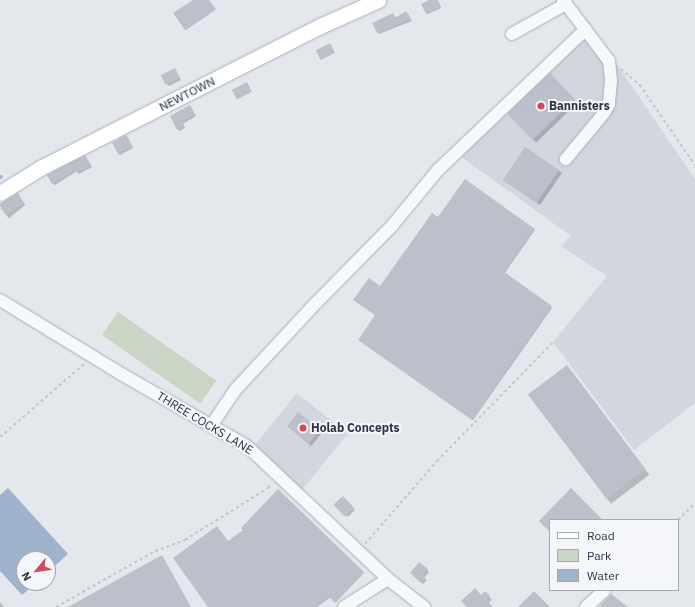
<!DOCTYPE html>
<html>
<head>
<meta charset="utf-8">
<style>
  body { margin:0 }
  #map { position:relative; width:695px; height:607px; overflow:hidden; background:#e4e7ec; font-family:"IBM Plex Sans",sans-serif }
  div>[style] { position:absolute }
  .built>* { inset:0; background:#d2d6de; transform-origin:0 0 }
  .green>* { inset:0; background:#c9d6c5; transform-origin:0 0 }
  .water>* { inset:0; background:#9fb4cc }
  .shadow>* { inset:0; background:#0003; transform-origin:0 0 }
  .stream>* { height:2.5px; margin:-1.25px; padding:0 1.25px; transform-origin:1.25px; border-radius:1.25px; background:#9fb4cc }
  .building>* { inset:0; background:#bbc0ca; transform-origin:0 0 }
  .path>* { height:1.5px; margin-top:-0.75px; transform-origin:0; background:repeating-linear-gradient(90deg,#c2c5cb 0 3px,transparent 0 6px) }
  .roads { filter:drop-shadow(0 0 1px #a9aeb7) drop-shadow(0 0 1px #a9aeb7) }
  .minor>* { height:12px; margin:-6px; padding:0 6px; transform-origin:6px; border-radius:6px; background:#f7f8fa }
  .major>* { height:15px; margin:-7.5px; padding:0 7.5px; transform-origin:7.5px; border-radius:7.5px; background:#fff }
  .dots>* { width:11px; height:11px; translate:-50% -50%; box-sizing:border-box; border:2px solid #f4f6f9; border-radius:50% }
  span { translate:-50% -50%; white-space:nowrap; text-align:center; line-height:1.15; -webkit-text-stroke:4px #f4f6f9; paint-order:stroke }
  .street-label { font-size:12px; color:#2b3445 }
  .poi-label { font-size:12px; color:#2b3445; font-weight:700 }
  .left { translate:0 -50%; text-align:left }
  .legend { position:absolute; left:549px; top:519px; width:130px; height:72px; box-sizing:border-box; background:#f4f6f9; border:1px solid #a4a8b1; margin:0; padding:5px 7px; list-style:none; font-size:12px; color:#2b3445 }
  .legend li { display:flex; align-items:center; gap:8px; height:20px }
  .legend b { width:20px; border:1px solid #a4a8b1 }
  .north { position:absolute; left:16px; top:551px; width:40px; height:40px; box-sizing:border-box; background:#f4f6f9; border:1px solid #a4a8b1; border-radius:50%; rotate:241deg; font-size:11px; font-weight:700; line-height:16px; text-align:center; color:#2b3445 }
  .north::after { content:''; display:block; margin:auto; width:14px; height:18px; background:#d1495b; clip-path:polygon(50% 0,100% 100%,50% 72%,0 100%) }
</style>
</head>
<body>
<div id="map">
  <div class="built">
    <div style="clip-path:polygon(586px 19px,695px 179px,695px 403px,634px 450px,553px 342px,607px 276px,561px 246px,571px 236px,453px 151px)"></div>
    <div style="left:297px;top:393px;width:65px;height:72px;rotate:39deg"></div>
  </div>
  <div class="green">
    <div style="left:118px;top:312px;width:120px;height:28px;rotate:35deg"></div>
  </div>
  <div class="water">
    <div style="clip-path:polygon(8px 488px,68px 554px,48px 572px,48px 559px,24px 559px,24px 583px,36px 583px,22px 595px,0 571px,0 495px)"></div>
  </div>
  <div class="shadow">
    <div style="clip-path:polygon(195px 0,209px 0,215px 10px,186px 30px,175px 13px)"></div>
    <div style="clip-path:polygon(431px 0,438px 0,441px 8px,428px 14px,426px 13px)"></div>
    <div style="clip-path:polygon(408px 14px,412px 21px,379px 34px,374px 23px)"></div>
    <div style="clip-path:polygon(176px 71px,181px 80px,169px 86px,162px 76px)"></div>
    <div style="left:550px;top:75px;width:39px;height:57px;rotate:46deg"></div>
    <div style="clip-path:polygon(190px 106px,196px 116px,183px 124px,185px 128px,180px 131px,178px 129px)"></div>
    <div style="clip-path:polygon(128px 138px,133px 148px,120px 155px,118px 153px)"></div>
    <div style="clip-path:polygon(85px 156px,92px 167px,79px 174px,77px 171px,55px 185px,53px 183px)"></div>
    <div style="clip-path:polygon(558px 170px,562px 173px,540px 205px,504px 180px)"></div>
    <div style="clip-path:polygon(465px 180px,535px 230px,504px 274px,552px 308px,473px 420px,359px 340px,376px 315px,381px 287px,438px 218px)"></div>
    <div style="left:17px;top:195px;width:13px;height:21px;rotate:51deg"></div>
    <div style="left:571px;top:371px;width:130px;height:48px;rotate:53deg"></div>
    <div style="clip-path:polygon(291px 429px,319px 430px,322px 433px,311px 446px)"></div>
    <div style="clip-path:polygon(278px 491px,364px 573px,336px 602px,331px 597px,317px 607px,209px 607px,228px 542px,244px 530px)"></div>
    <div style="left:343px;top:498px;width:17px;height:10px;rotate:45deg"></div>
    <div style="clip-path:polygon(420px 563px,429px 572px,424px 578px,427px 580px,423px 584px,411px 573px)"></div>
    <div style="clip-path:polygon(485px 592px,492px 600px,488px 603px,492px 607px,469px 607px)"></div>
    <div style="clip-path:polygon(0 602px,4px 607px,0 607px)"></div>
  </div>
  <div class="stream">
    <div style="left:0;top:177px;width:1px;rotate:-45deg"></div>
  </div>
  <div class="building">
    <div style="clip-path:polygon(193px 0,209px 0,216px 9px,185px 30px,173px 13px)"></div>
    <div style="clip-path:polygon(429px 0,438px 0,441px 7px,426px 14px,421px 4px)"></div>
    <div style="clip-path:polygon(406px 11px,411px 19px,377px 33px,372px 23px,393px 13px,395px 18px)"></div>
    <div style="left:330px;top:43px;width:11px;height:16px;rotate:63deg"></div>
    <div style="left:175px;top:68px;width:11px;height:16px;rotate:63deg"></div>
    <div style="left:550px;top:73px;width:36px;height:59px;rotate:46deg"></div>
    <div style="left:247px;top:82px;width:11px;height:17px;rotate:63deg"></div>
    <div style="clip-path:polygon(190px 105px,195px 114px,182px 122px,184px 126px,177px 130px,170px 116px)"></div>
    <div style="left:126px;top:135px;width:13px;height:16px;rotate:61deg"></div>
    <div style="left:525px;top:147px;width:41px;height:40px;rotate:34deg"></div>
    <div style="clip-path:polygon(85px 155px,91px 165px,77px 173px,75px 170px,52px 184px,47px 175px)"></div>
    <div style="clip-path:polygon(465px 179px,535px 229px,504px 272px,552px 306px,472px 420px,358px 340px,375px 315px,353px 300px,369px 278px,380px 286px,432px 213px,438px 217px)"></div>
    <div style="left:18px;top:193px;width:12px;height:22px;rotate:59deg"></div>
    <div style="left:567px;top:365px;width:131px;height:49px;rotate:53deg"></div>
    <div style="left:298px;top:412px;width:28px;height:18px;rotate:38deg"></div>
    <div style="clip-path:polygon(571px 488px,603px 520px,550px 520px,550px 532px,539px 521px)"></div>
    <div style="clip-path:polygon(278px 489px,364px 572px,335px 603px,329px 597px,316px 607px,208px 607px,173px 558px,217px 526px,228px 541px,243px 530px,241px 528px)"></div>
    <div style="left:343px;top:496px;width:16px;height:13px;rotate:47deg"></div>
    <div style="clip-path:polygon(162px 555px,191px 607px,68px 607px)"></div>
    <div style="clip-path:polygon(419px 562px,428px 569px,423px 575px,426px 577px,421px 583px,410px 573px)"></div>
    <div style="clip-path:polygon(475px 588px,481px 595px,485px 591px,490px 596px,486px 600px,493px 607px,467px 607px,461px 601px)"></div>
    <div style="clip-path:polygon(534px 591px,550px 607px,518px 607px)"></div>
    <div style="clip-path:polygon(611px 594px,628px 607px,599px 607px)"></div>
  </div>
  <div class="path">
    <div style="left:621px;top:69px;width:25px;rotate:40deg"></div>
    <div style="left:640px;top:85px;width:97px;rotate:55.5deg"></div>
    <div style="left:0;top:437px;width:113px;rotate:-41deg"></div>
    <div style="left:678px;top:520px;width:24px;rotate:-45deg"></div>
    <div style="left:365px;top:544px;width:110px;rotate:-49.1deg"></div>
    <div style="left:437px;top:461px;width:166px;rotate:-45.7deg"></div>
    <div style="left:56px;top:607px;width:114px;rotate:-29.5deg"></div>
    <div style="left:155px;top:551px;width:32px;rotate:-20deg"></div>
    <div style="left:185px;top:540px;width:98px;rotate:-32.1deg"></div>
    <div style="left:268px;top:488px;width:6px;rotate:-45deg"></div>
  </div>
  <div class="roads">
    <div class="minor">
      <div style="left:563px;top:0;width:76px;rotate:53deg"></div>
      <div style="left:609px;top:61px;width:19px;rotate:84deg"></div>
      <div style="left:611px;top:80px;width:24px;rotate:95deg"></div>
      <div style="left:609px;top:104px;width:10px;rotate:119deg"></div>
      <div style="left:604px;top:113px;width:60px;rotate:129.6deg"></div>
      <div style="left:512px;top:34px;width:62px;rotate:-29.1deg"></div>
      <div style="left:0;top:300px;width:144px;rotate:31.4deg"></div>
      <div style="left:123px;top:375px;width:144px;rotate:29.9deg"></div>
      <div style="left:248px;top:447px;width:192px;rotate:43.3deg"></div>
      <div style="left:388px;top:579px;width:46px;rotate:37.9deg"></div>
      <div style="left:211px;top:426px;width:45px;rotate:-56deg"></div>
      <div style="left:236px;top:389px;width:117px;rotate:-47.1deg"></div>
      <div style="left:316px;top:303px;width:107px;rotate:-45.4deg"></div>
      <div style="left:391px;top:227px;width:74px;rotate:-50.5deg"></div>
      <div style="left:438px;top:170px;width:204px;rotate:-43.6deg"></div>
      <div style="left:344px;top:607px;width:52px;rotate:-32.5deg"></div>
      <div style="left:586px;top:607px;width:25px;rotate:-42deg"></div>
    </div>
    <div class="major">
      <div style="left:0;top:193px;width:49px;rotate:-31.8deg"></div>
      <div style="left:42px;top:167px;width:312px;rotate:-26.9deg"></div>
      <div style="left:320px;top:26px;width:64px;rotate:-24.1deg"></div>
    </div>
  </div>
  <div class="dots">
    <div style="left:541px;top:106px;background:#d1495b"></div>
    <div style="left:303px;top:428px;background:#d1495b"></div>
  </div>
  <div class="street-label">
    <span style="left:187px;top:94px;rotate:-27deg">NEWTOWN</span>
    <span style="left:205px;top:423px;rotate:31deg">THREE COCKS LANE</span>
  </div>
  <div class="poi-label">
    <span class="left" style="left:549px;top:106px">Bannisters</span>
    <span class="left" style="left:311px;top:428px">Holab Concepts</span>
  </div>
  <ul class="legend">
  <li><b style="height:5px;background:#fff"></b>Road</li>
  <li><b style="height:11px;background:#c9d6c5"></b>Park</li>
  <li><b style="height:11px;background:#9fb4cc"></b>Water</li>
  </ul>
  <div class="north">N</div>
</div>
</body>
</html>
